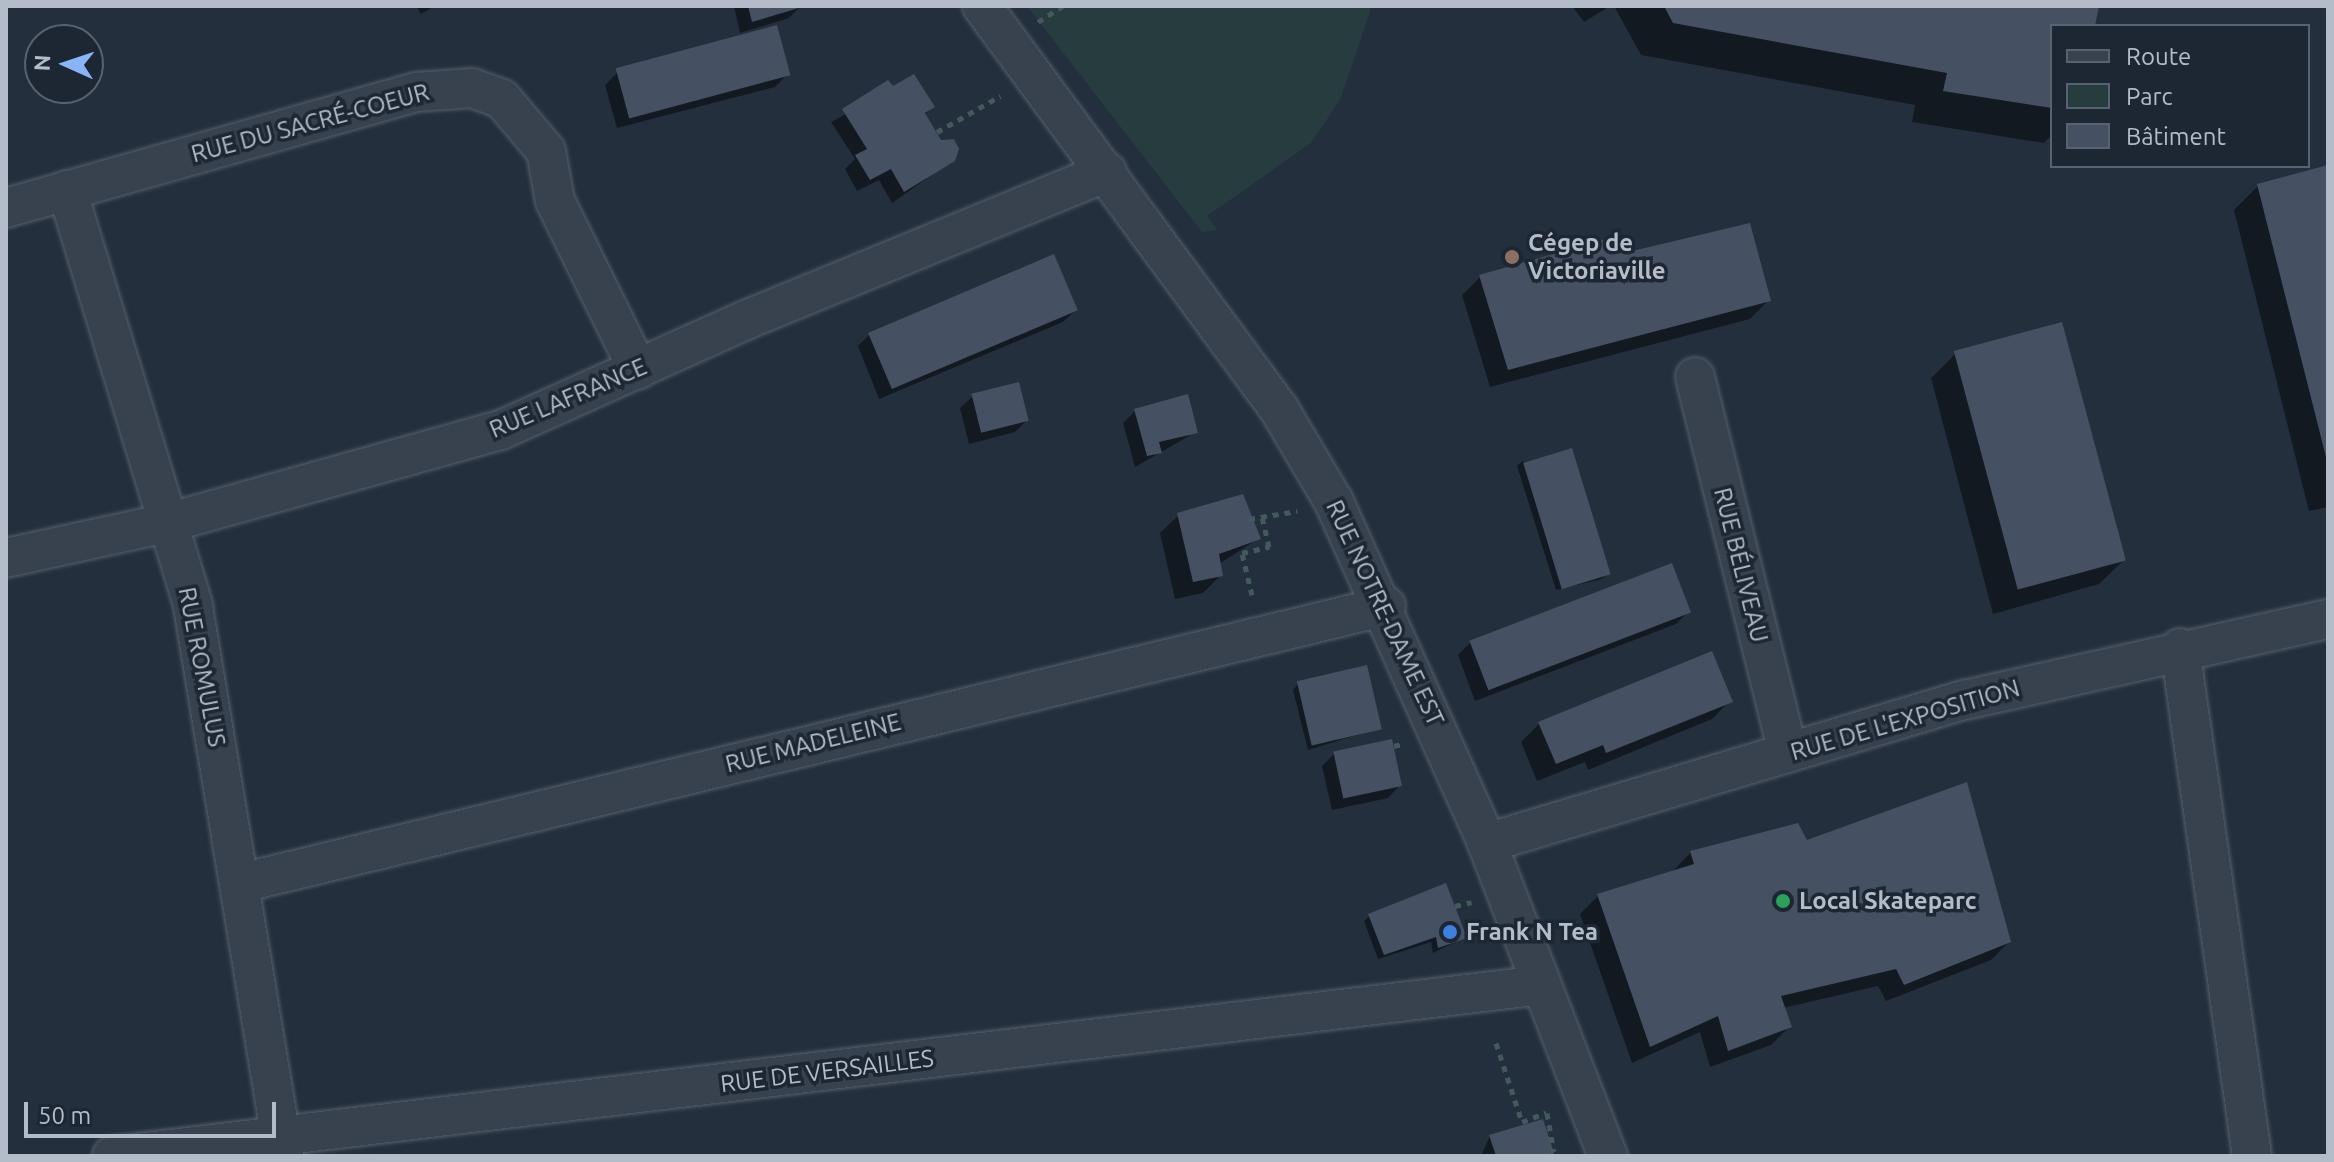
<!DOCTYPE html>
<html>
<head>
<meta charset="utf-8">
<style>
  body { margin:0 }
  #map { position:relative; width:2334px; height:1162px; overflow:hidden; background:#242f3e; font-family:Ubuntu,sans-serif }
  div>[style] { position:absolute }
  .green>* { inset:0; background:#263c3f }
  .shadow>* { inset:0; background:#0007 }
  .building>* { inset:0; background:#455162; transform-origin:0 0 }
  .path>* { height:5px; margin-top:-2.5px; transform-origin:0; background:repeating-linear-gradient(90deg,#44595c 0 6px,transparent 0 12px) }
  .roads { filter:drop-shadow(0 0 2px #565f6c) drop-shadow(0 0 2px #565f6c) }
  .minor>* { height:38px; margin:-19px; padding:0 19px; transform-origin:19px; border-radius:19px; background:#38414e }
  .dots>* { width:22px; height:22px; translate:-50% -50%; box-sizing:border-box; border:4px solid #1d2633; border-radius:50% }
  span { translate:-50% -50%; white-space:nowrap; text-align:center; line-height:1.15; -webkit-text-stroke:7px #1d2633; paint-order:stroke }
  .street-label { font-size:24px; color:#b4bcc9 }
  .poi-label { font-size:24px; color:#b4bcc9; font-weight:700 }
  .left { translate:0 -50%; text-align:left }
  .frame { position:absolute; inset:0; border:8px solid #b4bcc9; pointer-events:none }
  .legend { position:absolute; left:2050px; top:24px; width:260px; height:144px; box-sizing:border-box; background:#1d2633; border:2px solid #59626f; margin:0; padding:10px 14px; list-style:none; font-size:24px; color:#b4bcc9 }
  .legend li { display:flex; align-items:center; gap:16px; height:40px }
  .legend b { width:40px; border:2px solid #59626f }
  .north { position:absolute; left:24px; top:24px; width:80px; height:80px; box-sizing:border-box; background:#1d2633; border:2px solid #59626f; border-radius:50%; rotate:273deg; font-size:22px; font-weight:700; line-height:32px; text-align:center; color:#b4bcc9 }
  .north::after { content:''; display:block; margin:auto; width:28px; height:36px; background:#8ab4f8; clip-path:polygon(50% 0,100% 100%,50% 72%,0 100%) }
  .scale { position:absolute; left:24px; top:1102px; width:252px; height:36px; box-sizing:border-box; border:4px solid #b4bcc9; border-top:0; padding-left:10px; font-size:24px; line-height:28px; white-space:nowrap; color:#b4bcc9; -webkit-text-stroke:6px #1d2633; paint-order:stroke }
</style>
</head>
<body>
<div id="map">
  <div class="green">
    <div style="clip-path:polygon(1027px 6px,1372px 6px,1340px 100px,1311px 143px,1207px 216px,1217px 230px,1202px 232px)"></div>
  </div>
  <div class="shadow">
    <div style="clip-path:polygon(416px 6px,435px 6px,421px 14px)"></div>
    <div style="clip-path:polygon(734px 6px,801px 6px,789px 18px,740px 33px)"></div>
    <div style="clip-path:polygon(1572px 6px,1610px 6px,1584px 22px)"></div>
    <div style="clip-path:polygon(1614px 6px,2096px 6px,2093px 26px,2052px 26px,2052px 135px,2044px 143px,1912px 122px,1915px 105px,1641px 55px)"></div>
    <div style="clip-path:polygon(617px 73px,787px 75px,775px 87px,617px 128px,605px 85px)"></div>
    <div style="clip-path:polygon(893px 89px,932px 107px,924px 116px,953px 160px,892px 203px,879px 180px,857px 191px,845px 169px,855px 159px,831px 122px)"></div>
    <div style="clip-path:polygon(2328px 167px,2328px 507px,2309px 511px,2234px 210px,2258px 186px)"></div>
    <div style="clip-path:polygon(1623px 255px,1768px 301px,1750px 319px,1490px 387px,1462px 295px,1480px 277px)"></div>
    <div style="clip-path:polygon(1076px 310px,1063px 322px,879px 399px,858px 346px,870px 334px)"></div>
    <div style="clip-path:polygon(1955px 354px,2123px 561px,2099px 584px,1993px 614px,1931px 378px)"></div>
    <div style="clip-path:polygon(973px 396px,1027px 420px,1015px 432px,969px 444px,960px 408px)"></div>
    <div style="clip-path:polygon(1135px 411px,1196px 432px,1135px 467px,1123px 423px)"></div>
    <div style="clip-path:polygon(1523px 461px,1607px 574px,1602px 579px,1556px 590px,1517px 466px)"></div>
    <div style="clip-path:polygon(1179px 515px,1258px 539px,1219px 564px,1221px 575px,1203px 593px,1175px 599px,1160px 533px)"></div>
    <div style="clip-path:polygon(1688px 612px,1676px 624px,1475px 701px,1458px 655px,1470px 643px)"></div>
    <div style="clip-path:polygon(1298px 684px,1380px 728px,1308px 750px,1293px 690px)"></div>
    <div style="clip-path:polygon(1730px 701px,1712px 719px,1588px 770px,1585px 762px,1537px 781px,1521px 742px,1539px 724px)"></div>
    <div style="clip-path:polygon(1334px 754px,1400px 785px,1388px 798px,1332px 810px,1322px 766px)"></div>
    <div style="clip-path:polygon(1806px 843px,2009px 942px,1991px 960px,1886px 1001px,1878px 986px,1783px 1008px,1790px 1026px,1771px 1045px,1710px 1067px,1700px 1032px,1632px 1063px,1580px 914px,1598px 896px,1673px 871px,1691px 852px)"></div>
    <div style="clip-path:polygon(1369px 916px,1465px 937px,1433px 953px,1431px 942px,1378px 959px,1364px 921px)"></div>
    <div style="clip-path:polygon(1490px 1136px,1552px 1152px,1562px 1156px,1481px 1156px)"></div>
  </div>
  <div class="building">
    <div style="clip-path:polygon(748px 6px,802px 6px,802px 7px,752px 22px)"></div>
    <div style="clip-path:polygon(1664px 6px,2099px 6px,2095px 26px,2052px 26px,2052px 108px,1943px 91px,1947px 73px,1673px 23px)"></div>
    <div style="left:777px;top:25px;width:52px;height:167px;rotate:75deg"></div>
    <div style="clip-path:polygon(914px 74px,935px 107px,925px 113px,941px 140px,954px 139px,959px 149px,955px 161px,904px 192px,891px 169px,870px 180px,855px 155px,867px 149px,842px 109px,888px 80px,893px 86px)"></div>
    <div style="clip-path:polygon(2328px 165px,2328px 460px,2327px 461px,2257px 184px)"></div>
    <div style="clip-path:polygon(1750px 223px,1771px 301px,1508px 370px,1479px 275px,1620px 235px,1624px 253px)"></div>
    <div style="left:1054px;top:254px;width:61px;height:202px;rotate:67deg"></div>
    <div style="left:2062px;top:322px;width:247px;height:112px;rotate:75deg"></div>
    <div style="left:1019px;top:382px;width:40px;height:49px;rotate:76deg"></div>
    <div style="clip-path:polygon(1188px 394px,1198px 433px,1159px 442px,1162px 453px,1147px 456px,1134px 409px)"></div>
    <div style="left:1572px;top:448px;width:132px;height:51px;rotate:73deg"></div>
    <div style="clip-path:polygon(1243px 494px,1261px 539px,1219px 554px,1223px 576px,1193px 582px,1177px 513px)"></div>
    <div style="left:1672px;top:563px;width:53px;height:217px;rotate:69deg"></div>
    <div style="clip-path:polygon(1712px 651px,1733px 702px,1606px 753px,1603px 745px,1556px 764px,1538px 722px)"></div>
    <div style="left:1367px;top:665px;width:66px;height:72px;rotate:77deg"></div>
    <div style="left:1392px;top:739px;width:48px;height:60px;rotate:78deg"></div>
    <div style="clip-path:polygon(1967px 782px,2011px 942px,1904px 985px,1896px 969px,1781px 996px,1792px 1027px,1728px 1051px,1718px 1016px,1650px 1047px,1597px 894px,1694px 864px,1690px 851px,1798px 823px,1807px 840px)"></div>
    <div style="clip-path:polygon(1446px 883px,1467px 938px,1438px 948px,1436px 937px,1384px 955px,1368px 914px)"></div>
    <div style="clip-path:polygon(1543px 1119px,1555px 1156px,1496px 1156px,1489px 1135px)"></div>
  </div>
  <div class="path">
    <div style="left:1038px;top:22px;width:30px;rotate:-33deg"></div>
    <div style="left:937px;top:132px;width:73px;rotate:-29.7deg"></div>
    <div style="left:1249px;top:519px;width:49px;rotate:-9.5deg"></div>
    <div style="left:1252px;top:595px;width:43px;rotate:-103.4deg"></div>
    <div style="left:1242px;top:553px;width:28px;rotate:-13deg"></div>
    <div style="left:1269px;top:547px;width:31px;rotate:-103deg"></div>
    <div style="left:1394px;top:746px;width:12px;rotate:-14deg"></div>
    <div style="left:1455px;top:906px;width:17px;rotate:-13deg"></div>
    <div style="left:1496px;top:1043px;width:83px;rotate:71.8deg"></div>
    <div style="left:1522px;top:1122px;width:26px;rotate:-21deg"></div>
    <div style="left:1547px;top:1113px;width:39px;rotate:80deg"></div>
  </div>
  <div class="roads">
    <div class="minor">
      <div style="left:982px;top:6px;width:501px;rotate:53.61deg"></div>
      <div style="left:1279px;top:409px;width:108px;rotate:59.4deg"></div>
      <div style="left:1334px;top:502px;width:374px;rotate:65.8deg"></div>
      <div style="left:1487px;top:843px;width:336px;rotate:68.9deg"></div>
      <div style="left:67px;top:190px;width:435px;rotate:73.1deg"></div>
      <div style="left:193px;top:606px;width:557px;rotate:80.61deg"></div>
      <div style="left:6px;top:208px;width:427px;rotate:-15.8deg"></div>
      <div style="left:417px;top:92px;width:55px;rotate:-4.2deg"></div>
      <div style="left:472px;top:88px;width:32px;rotate:20deg"></div>
      <div style="left:502px;top:99px;width:68px;rotate:49.8deg"></div>
      <div style="left:546px;top:151px;width:51px;rotate:79.8deg"></div>
      <div style="left:555px;top:201px;width:188px;rotate:63.8deg"></div>
      <div style="left:1695px;top:377px;width:387px;rotate:76.1deg"></div>
      <div style="left:6px;top:558px;width:165px;rotate:-12.3deg"></div>
      <div style="left:167px;top:523px;width:347px;rotate:-15.6deg"></div>
      <div style="left:501px;top:430px;width:271px;rotate:-24.2deg"></div>
      <div style="left:748px;top:319px;width:388px;rotate:-22.3deg"></div>
      <div style="left:2180px;top:648px;width:513px;rotate:81.93deg"></div>
      <div style="left:1487px;top:843px;width:499px;rotate:-16.7deg"></div>
      <div style="left:1965px;top:700px;width:372px;rotate:-12.6deg"></div>
      <div style="left:241px;top:883px;width:1178px;rotate:-13.6deg"></div>
      <div style="left:112px;top:1156px;width:1439px;rotate:-6.82deg"></div>
    </div>
  </div>
  <div class="dots">
    <div style="left:1512px;top:257px;background:#8d6e63"></div>
    <div style="left:1783px;top:901px;background:#2e9e5b"></div>
    <div style="left:1450px;top:932px;background:#3f7fe0"></div>
  </div>
  <div class="street-label">
    <span style="left:310px;top:123px;rotate:-15deg">RUE DU SACRÉ-COEUR</span>
    <span style="left:568px;top:398px;rotate:-23deg">RUE LAFRANCE</span>
    <span style="left:1741px;top:565px;rotate:76deg">RUE BÉLIVEAU</span>
    <span style="left:1385px;top:613px;rotate:65deg">RUE NOTRE-DAME EST</span>
    <span style="left:202px;top:667px;rotate:79deg">RUE ROMULUS</span>
    <span style="left:1905px;top:720px;rotate:-16deg">RUE DE L'EXPOSITION</span>
    <span style="left:813px;top:743px;rotate:-14deg">RUE MADELEINE</span>
    <span style="left:827px;top:1071px;rotate:-7deg">RUE DE VERSAILLES</span>
  </div>
  <div class="poi-label">
    <span class="left" style="left:1528px;top:257px">Cégep de<br>Victoriaville</span>
    <span class="left" style="left:1799px;top:901px">Local Skateparc</span>
    <span class="left" style="left:1466px;top:932px">Frank N Tea</span>
  </div>
  <div class="frame"></div>
  <ul class="legend">
  <li><b style="height:10px;background:#38414e"></b>Route</li>
  <li><b style="height:22px;background:#263c3f"></b>Parc</li>
  <li><b style="height:22px;background:#455162"></b>Bâtiment</li>
  </ul>
  <div class="north">N</div>
  <div class="scale">50 m</div>
</div>
</body>
</html>
